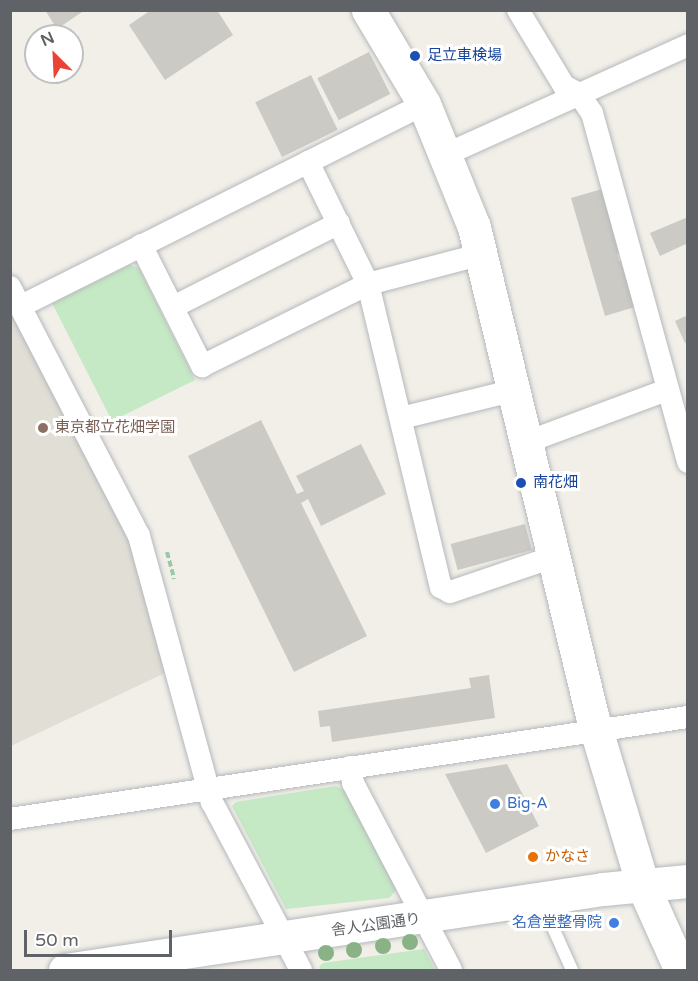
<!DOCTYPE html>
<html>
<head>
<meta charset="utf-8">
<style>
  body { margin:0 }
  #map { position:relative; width:698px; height:981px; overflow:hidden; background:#f1efe8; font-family:"Varela Round","Noto Sans JP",sans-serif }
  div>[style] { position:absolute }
  .education>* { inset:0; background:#e1ded6 }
  .green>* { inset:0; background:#c5e8c5 }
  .building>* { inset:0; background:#cccac5; transform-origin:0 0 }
  .path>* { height:4px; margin-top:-2px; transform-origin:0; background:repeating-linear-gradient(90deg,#9cc7a9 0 6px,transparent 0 9px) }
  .roads { filter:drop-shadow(0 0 2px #b5b8bc) drop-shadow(0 0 2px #b5b8bc) }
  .lane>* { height:12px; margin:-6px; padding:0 6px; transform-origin:6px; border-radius:6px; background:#fff }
  .street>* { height:22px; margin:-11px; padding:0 11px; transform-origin:11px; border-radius:11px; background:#fff }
  .secondary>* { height:33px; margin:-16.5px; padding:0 16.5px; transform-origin:16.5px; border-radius:16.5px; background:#fff }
  .trees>* { width:16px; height:16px; margin:-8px; border-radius:50%; background:#89b387 }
  .dots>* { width:16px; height:16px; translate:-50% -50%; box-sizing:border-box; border:3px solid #fff; border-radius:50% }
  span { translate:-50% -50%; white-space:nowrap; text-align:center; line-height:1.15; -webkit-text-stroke:6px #fff; paint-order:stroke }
  .transit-label { font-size:15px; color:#164399 }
  .left { translate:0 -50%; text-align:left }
  .education-label { font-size:15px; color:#785e54 }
  .shop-label { font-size:15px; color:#366cbe }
  .right { translate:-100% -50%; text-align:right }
  .food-label { font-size:15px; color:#c56008 }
  .street-label { font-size:15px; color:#5f6368 }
  .frame { position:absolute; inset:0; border:12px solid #5f6368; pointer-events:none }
  .north { position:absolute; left:24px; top:24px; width:60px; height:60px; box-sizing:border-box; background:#fff; border:2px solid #bfc1c3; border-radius:50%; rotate:336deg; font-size:16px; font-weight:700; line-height:24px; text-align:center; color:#5f6368 }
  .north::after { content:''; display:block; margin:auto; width:21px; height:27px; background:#ea4335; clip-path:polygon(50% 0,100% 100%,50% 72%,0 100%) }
  .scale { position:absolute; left:24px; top:930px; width:148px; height:27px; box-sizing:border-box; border:3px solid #5f6368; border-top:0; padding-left:8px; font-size:18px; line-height:21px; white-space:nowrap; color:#5f6368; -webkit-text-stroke:4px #fff; paint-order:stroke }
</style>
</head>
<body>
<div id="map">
  <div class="education">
    <div style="clip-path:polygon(10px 304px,132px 544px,167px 672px,11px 746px)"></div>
  </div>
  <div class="green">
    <div style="clip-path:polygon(129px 265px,139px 268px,195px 380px,112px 421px,52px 303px)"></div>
    <div style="clip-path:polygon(336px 786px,345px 791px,397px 889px,389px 898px,286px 909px,232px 806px,236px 802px)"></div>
    <div style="clip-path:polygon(424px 949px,435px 970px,321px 970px,319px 967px,323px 963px)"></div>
  </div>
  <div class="building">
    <div style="clip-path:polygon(45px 10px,85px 10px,57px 29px)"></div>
    <div style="clip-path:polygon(151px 10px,217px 10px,233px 35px,165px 80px,129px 25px)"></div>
    <div style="left:369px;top:52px;width:47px;height:58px;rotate:63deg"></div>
    <div style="left:311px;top:75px;width:61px;height:62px;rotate:64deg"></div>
    <div style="clip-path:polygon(602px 189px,621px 253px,617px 254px,619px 261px,622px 260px,635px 307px,605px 316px,571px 198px)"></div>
    <div style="clip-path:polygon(688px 217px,688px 243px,660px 256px,650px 233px)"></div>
    <div style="clip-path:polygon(688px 315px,688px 342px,685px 343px,675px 321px)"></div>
    <div style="clip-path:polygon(261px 420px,297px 494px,304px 491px,296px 476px,361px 444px,386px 494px,321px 526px,308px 499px,301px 503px,367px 636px,294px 672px,188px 456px)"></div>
    <div style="left:525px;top:524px;width:27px;height:77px;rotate:75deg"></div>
    <div style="clip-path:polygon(489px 675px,495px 718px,332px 742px,330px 726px,320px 727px,318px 711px,471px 688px,469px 678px)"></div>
    <div style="clip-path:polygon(507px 764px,539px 826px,486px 853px,445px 774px)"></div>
  </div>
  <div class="path">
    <div style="left:167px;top:552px;width:28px;rotate:75deg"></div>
  </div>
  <div class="roads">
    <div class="lane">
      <div style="left:541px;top:901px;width:76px;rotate:65.8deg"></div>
    </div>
    <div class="street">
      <div style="left:518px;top:10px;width:89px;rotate:58.8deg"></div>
      <div style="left:564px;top:86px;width:17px;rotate:28deg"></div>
      <div style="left:579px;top:94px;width:23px;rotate:56deg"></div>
      <div style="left:592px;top:113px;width:362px;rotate:74.6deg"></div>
      <div style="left:447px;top:154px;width:265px;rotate:-24.3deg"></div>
      <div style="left:308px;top:162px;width:136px;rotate:63.8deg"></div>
      <div style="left:368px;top:284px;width:312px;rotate:76.5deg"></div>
      <div style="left:441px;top:587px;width:10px;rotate:29deg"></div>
      <div style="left:450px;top:592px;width:109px;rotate:-18.8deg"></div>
      <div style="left:141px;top:245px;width:136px;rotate:63.2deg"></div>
      <div style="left:202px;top:366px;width:185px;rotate:-26.3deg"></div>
      <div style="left:368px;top:284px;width:118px;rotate:-14.7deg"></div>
      <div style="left:10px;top:287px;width:280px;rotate:62.6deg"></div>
      <div style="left:139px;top:536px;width:276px;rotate:74.7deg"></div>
      <div style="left:212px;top:802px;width:190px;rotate:62.1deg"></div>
      <div style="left:23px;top:305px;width:449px;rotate:-26.6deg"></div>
      <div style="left:173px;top:307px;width:186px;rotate:-26.8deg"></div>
      <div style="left:401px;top:418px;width:118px;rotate:-13.7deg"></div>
      <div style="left:527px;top:442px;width:149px;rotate:-20.4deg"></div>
      <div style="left:350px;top:767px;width:16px;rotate:79deg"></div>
      <div style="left:353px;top:783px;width:211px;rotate:62.3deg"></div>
      <div style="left:10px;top:819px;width:686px;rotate:-8.56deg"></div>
    </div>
    <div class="secondary">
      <div style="left:368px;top:10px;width:109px;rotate:59.2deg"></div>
      <div style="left:424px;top:104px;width:133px;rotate:67.9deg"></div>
      <div style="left:474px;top:227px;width:503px;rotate:76.43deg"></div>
      <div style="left:592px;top:716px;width:177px;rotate:73.3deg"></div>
      <div style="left:643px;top:886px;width:92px;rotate:65.7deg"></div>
      <div style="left:65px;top:970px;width:544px;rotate:-8.56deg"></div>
      <div style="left:603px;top:889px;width:85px;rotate:-5.4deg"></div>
    </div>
  </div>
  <div class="trees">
    <div style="left:410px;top:942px"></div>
    <div style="left:383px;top:946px"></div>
    <div style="left:354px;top:950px"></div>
    <div style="left:326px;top:953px"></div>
  </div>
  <div class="dots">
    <div style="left:415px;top:56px;background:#1a4fb4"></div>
    <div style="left:43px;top:428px;background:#8d6e63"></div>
    <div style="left:521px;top:483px;background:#1a4fb4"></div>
    <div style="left:495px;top:804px;background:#3f7fe0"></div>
    <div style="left:533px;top:857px;background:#e8710a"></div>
    <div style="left:614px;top:923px;background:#3f7fe0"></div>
  </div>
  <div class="transit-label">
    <span class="left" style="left:427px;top:56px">足立車検場</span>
    <span class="left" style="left:533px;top:483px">南花畑</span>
  </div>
  <div class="education-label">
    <span class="left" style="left:55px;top:428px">東京都立花畑学園</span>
  </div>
  <div class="shop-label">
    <span class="left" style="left:507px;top:804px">Big-A</span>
    <span class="right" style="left:602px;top:923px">名倉堂整骨院</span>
  </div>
  <div class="food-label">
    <span class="left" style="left:545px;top:857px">かなさ</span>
  </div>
  <div class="street-label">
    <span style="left:376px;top:925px;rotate:-8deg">舎人公園通り</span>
  </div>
  <div class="frame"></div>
  <div class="north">N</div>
  <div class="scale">50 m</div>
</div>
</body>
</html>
